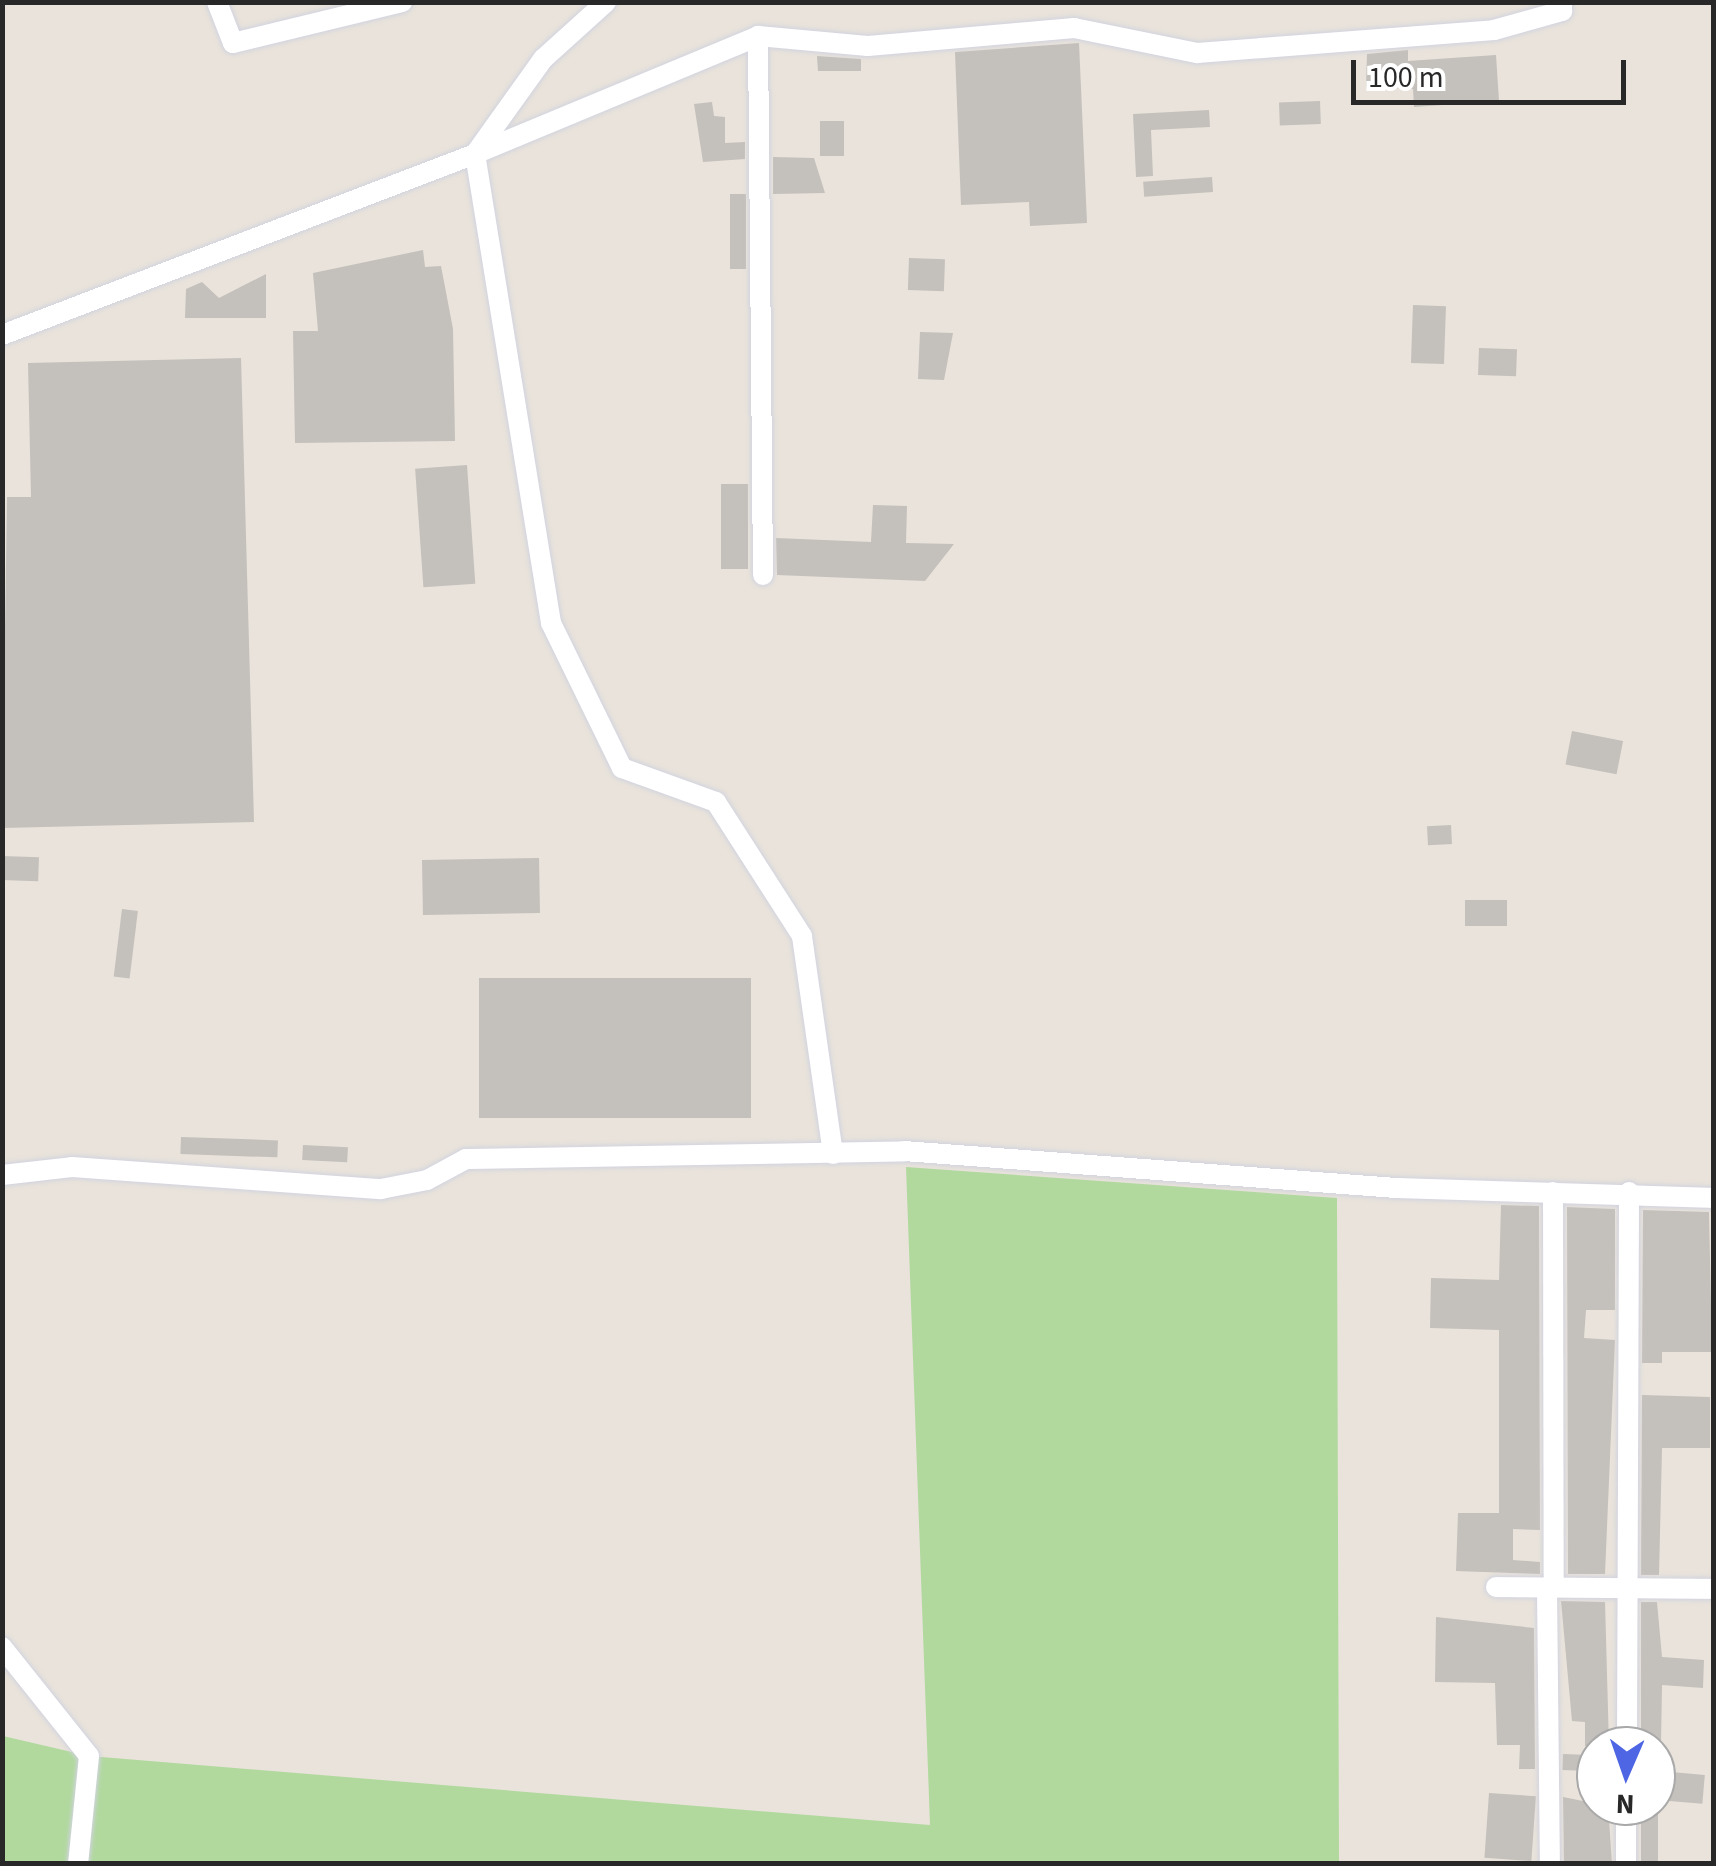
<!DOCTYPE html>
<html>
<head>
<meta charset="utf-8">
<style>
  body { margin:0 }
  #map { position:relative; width:1716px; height:1866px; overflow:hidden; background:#e9e3db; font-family:"Source Sans 3",sans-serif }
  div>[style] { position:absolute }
  .green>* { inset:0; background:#b1d99e }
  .building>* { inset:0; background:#c4c0bb; transform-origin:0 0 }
  .roads { filter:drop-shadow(0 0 2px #d1d3df) drop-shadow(0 0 2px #d1d3df) }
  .minor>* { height:20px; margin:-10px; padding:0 10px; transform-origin:10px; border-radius:10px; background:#fff }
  span { translate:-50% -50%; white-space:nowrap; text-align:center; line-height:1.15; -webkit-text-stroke:10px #fff; paint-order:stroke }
  .frame { position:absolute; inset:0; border:5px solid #282828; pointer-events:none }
  .north { position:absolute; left:1576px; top:1726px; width:100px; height:100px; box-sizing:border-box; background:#fff; border:2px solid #a9a9a9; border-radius:50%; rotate:182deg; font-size:28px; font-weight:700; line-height:40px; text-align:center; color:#282828 }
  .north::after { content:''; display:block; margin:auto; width:35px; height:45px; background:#4e66e3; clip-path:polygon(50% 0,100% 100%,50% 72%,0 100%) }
  .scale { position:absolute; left:1351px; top:60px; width:275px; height:45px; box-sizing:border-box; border:5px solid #282828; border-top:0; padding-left:12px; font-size:30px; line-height:35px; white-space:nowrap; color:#282828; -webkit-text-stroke:8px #fff; paint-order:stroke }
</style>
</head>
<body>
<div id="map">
  <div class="green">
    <div style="clip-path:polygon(906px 1167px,1337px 1198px,1339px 1863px,3px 1864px,3px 1736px,89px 1756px,930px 1825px)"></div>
  </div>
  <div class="building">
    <div style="clip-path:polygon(1079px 43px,1087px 223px,1030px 226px,1029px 202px,961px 205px,955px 52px)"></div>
    <div style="clip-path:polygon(1408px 50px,1408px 61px,1496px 55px,1499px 101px,1414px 107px,1413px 89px,1366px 87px,1367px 54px)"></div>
    <div style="clip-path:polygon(817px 56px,861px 59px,861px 71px,818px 71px)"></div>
    <div style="left:1320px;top:101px;width:23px;height:41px;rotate:88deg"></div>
    <div style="clip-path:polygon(712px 102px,714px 116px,725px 117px,725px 143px,745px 142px,745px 159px,703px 162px,694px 104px)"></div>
    <div style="clip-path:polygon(1209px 110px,1210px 127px,1151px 130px,1153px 176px,1136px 177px,1133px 114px)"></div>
    <div style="left:844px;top:121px;width:35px;height:24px;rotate:90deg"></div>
    <div style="clip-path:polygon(773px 157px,814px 158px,825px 193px,773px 194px)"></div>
    <div style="left:1212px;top:177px;width:15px;height:69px;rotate:86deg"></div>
    <div style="left:730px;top:194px;width:16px;height:75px"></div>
    <div style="clip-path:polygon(423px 250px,425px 267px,441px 266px,453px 329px,455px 441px,295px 443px,293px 331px,318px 331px,313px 273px)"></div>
    <div style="left:909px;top:258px;width:36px;height:32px;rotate:2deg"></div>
    <div style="clip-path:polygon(266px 274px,266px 318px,185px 318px,186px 289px,202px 282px,219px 298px)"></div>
    <div style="left:1413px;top:305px;width:33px;height:58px;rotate:2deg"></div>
    <div style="clip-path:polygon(920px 332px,953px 333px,944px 380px,918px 379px)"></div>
    <div style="left:1479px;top:348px;width:38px;height:27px;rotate:2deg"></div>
    <div style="clip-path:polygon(241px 358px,254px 822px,2px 828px,7px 497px,31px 497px,28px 363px)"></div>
    <div style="left:467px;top:465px;width:119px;height:52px;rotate:86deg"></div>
    <div style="left:721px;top:484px;width:27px;height:85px"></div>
    <div style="clip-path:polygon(873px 505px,907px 506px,906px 543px,954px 544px,925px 581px,777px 575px,776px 538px,871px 542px)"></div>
    <div style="left:1572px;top:731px;width:52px;height:34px;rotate:11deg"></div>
    <div style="left:1451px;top:825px;width:19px;height:24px;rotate:87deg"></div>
    <div style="left:2px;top:856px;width:37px;height:24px;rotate:2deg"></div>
    <div style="left:539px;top:858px;width:55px;height:117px;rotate:89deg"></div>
    <div style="left:1507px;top:900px;width:26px;height:42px;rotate:90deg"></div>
    <div style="left:122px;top:909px;width:16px;height:68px;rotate:7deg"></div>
    <div style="left:479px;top:978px;width:272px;height:140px"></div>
    <div style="left:181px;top:1137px;width:97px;height:17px;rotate:2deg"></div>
    <div style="left:303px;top:1145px;width:45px;height:15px;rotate:3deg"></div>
    <div style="clip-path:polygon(1501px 1205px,1539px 1206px,1540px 1530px,1513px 1529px,1513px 1560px,1540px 1562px,1540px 1574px,1456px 1571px,1458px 1513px,1499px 1513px,1499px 1330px,1430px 1328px,1431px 1278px,1499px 1280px)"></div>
    <div style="clip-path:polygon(1567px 1207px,1615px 1209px,1615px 1310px,1586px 1310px,1584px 1338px,1615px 1340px,1605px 1574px,1568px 1574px)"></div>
    <div style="clip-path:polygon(1643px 1210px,1709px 1212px,1712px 1352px,1662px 1352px,1662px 1363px,1642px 1363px)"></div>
    <div style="clip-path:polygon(1642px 1395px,1710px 1397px,1710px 1448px,1662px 1448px,1659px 1575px,1641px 1575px)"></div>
    <div style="clip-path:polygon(1561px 1601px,1605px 1602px,1609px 1746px,1585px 1746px,1585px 1722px,1572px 1721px)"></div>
    <div style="clip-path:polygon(1641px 1602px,1657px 1602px,1662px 1657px,1704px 1660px,1703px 1688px,1662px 1685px,1661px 1743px,1641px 1743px)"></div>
    <div style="clip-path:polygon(1436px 1617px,1534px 1628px,1535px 1769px,1519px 1769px,1520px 1745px,1497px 1745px,1495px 1683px,1435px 1682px)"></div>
    <div style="left:1563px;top:1754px;width:33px;height:16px;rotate:2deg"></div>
    <div style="left:1660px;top:1771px;width:45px;height:29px;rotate:5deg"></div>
    <div style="left:1489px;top:1793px;width:47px;height:65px;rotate:4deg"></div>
    <div style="clip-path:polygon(1563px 1797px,1608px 1806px,1612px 1864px,1564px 1864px)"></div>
    <div style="left:1641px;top:1814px;width:17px;height:50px"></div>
  </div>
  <div class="roads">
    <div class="minor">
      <div style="left:217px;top:2px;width:44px;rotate:68.7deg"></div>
      <div style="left:233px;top:43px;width:174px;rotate:-13.6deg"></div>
      <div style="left:758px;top:36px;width:539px;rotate:89.47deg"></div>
      <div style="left:2px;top:335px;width:506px;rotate:-20.94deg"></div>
      <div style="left:475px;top:154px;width:117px;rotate:-54.4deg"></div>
      <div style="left:543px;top:59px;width:85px;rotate:-42.1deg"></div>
      <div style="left:833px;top:1154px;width:220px;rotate:-98.1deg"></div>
      <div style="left:802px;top:936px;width:159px;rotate:-122.7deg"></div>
      <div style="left:716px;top:802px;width:100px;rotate:-160.1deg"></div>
      <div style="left:622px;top:768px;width:161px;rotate:-116.1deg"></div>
      <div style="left:551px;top:623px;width:475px;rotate:-99.2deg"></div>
      <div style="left:475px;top:154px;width:307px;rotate:-22.6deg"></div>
      <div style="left:758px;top:36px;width:110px;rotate:5.2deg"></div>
      <div style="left:868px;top:46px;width:207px;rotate:-5deg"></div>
      <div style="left:1074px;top:28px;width:126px;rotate:11.5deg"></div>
      <div style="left:1197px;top:53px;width:298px;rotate:-4.4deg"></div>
      <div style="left:1494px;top:30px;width:71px;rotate:-15.6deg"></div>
      <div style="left:1562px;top:11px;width:9px;rotate:-90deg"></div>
      <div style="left:2px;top:1175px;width:70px;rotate:-6.5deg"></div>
      <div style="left:72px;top:1167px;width:310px;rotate:4.1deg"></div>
      <div style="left:381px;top:1189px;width:47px;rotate:-11.1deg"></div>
      <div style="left:427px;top:1180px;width:44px;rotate:-28.3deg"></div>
      <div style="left:466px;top:1159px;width:438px;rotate:-1deg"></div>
      <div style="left:904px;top:1151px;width:496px;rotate:4.3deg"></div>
      <div style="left:1399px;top:1188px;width:315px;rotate:1.8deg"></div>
      <div style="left:1553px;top:1192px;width:396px;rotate:89.9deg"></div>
      <div style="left:1496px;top:1587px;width:218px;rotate:0.5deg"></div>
      <div style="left:1547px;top:1588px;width:276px;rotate:89.4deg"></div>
      <div style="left:2px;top:1647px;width:139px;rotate:51.4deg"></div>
      <div style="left:89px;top:1756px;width:109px;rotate:95.8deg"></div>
      <div style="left:1627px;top:1746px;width:554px;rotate:-89.79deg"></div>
      <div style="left:1626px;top:1864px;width:58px;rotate:-90deg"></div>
    </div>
  </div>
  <div class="frame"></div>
  <div class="north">N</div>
  <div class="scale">100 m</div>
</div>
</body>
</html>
